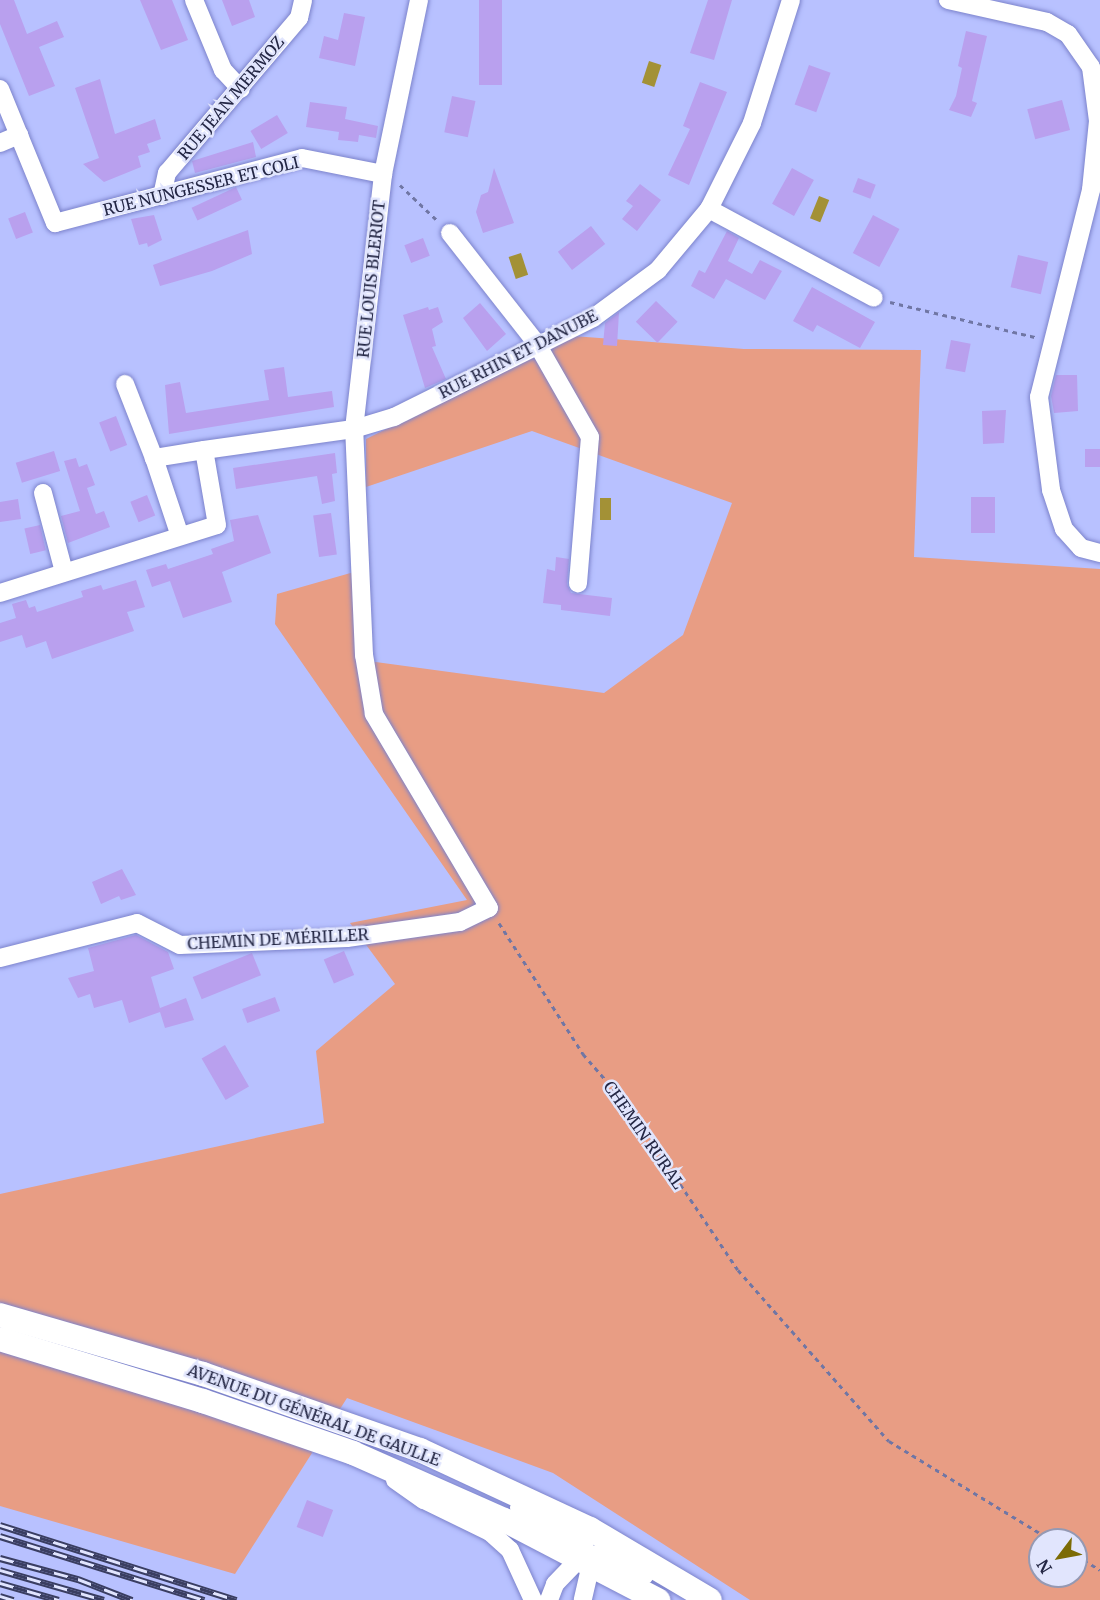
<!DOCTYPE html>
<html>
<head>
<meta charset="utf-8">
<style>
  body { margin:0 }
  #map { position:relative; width:1100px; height:1600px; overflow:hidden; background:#b8c1ff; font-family:Merriweather,serif }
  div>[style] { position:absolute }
  .green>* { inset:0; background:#e89d84 }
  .water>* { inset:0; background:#a39136; transform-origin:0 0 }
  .building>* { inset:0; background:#b9a0ee; transform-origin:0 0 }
  .path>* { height:3px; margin-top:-1.5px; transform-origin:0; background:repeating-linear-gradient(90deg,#7076a4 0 4.5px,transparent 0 9px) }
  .roads { filter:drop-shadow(0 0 2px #7c83cc) drop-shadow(0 0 2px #7c83cc) }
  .minor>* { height:18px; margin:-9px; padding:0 9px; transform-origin:9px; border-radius:9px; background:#fff }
  .major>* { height:24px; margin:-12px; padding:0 12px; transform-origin:12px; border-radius:12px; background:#fff }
  .rail>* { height:7px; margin-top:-3.5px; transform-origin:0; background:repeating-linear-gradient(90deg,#e1e5fd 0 14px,#3a3e61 0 28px); box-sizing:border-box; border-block:2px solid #3a3e61 }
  span { translate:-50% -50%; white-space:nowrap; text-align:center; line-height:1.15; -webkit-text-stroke:5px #e1e5fd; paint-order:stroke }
  .street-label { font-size:16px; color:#232644 }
  .north { position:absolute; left:1028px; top:1528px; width:60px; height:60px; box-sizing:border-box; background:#e1e5fd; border:2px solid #9599b3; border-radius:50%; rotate:238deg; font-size:16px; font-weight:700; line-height:24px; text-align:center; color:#232644 }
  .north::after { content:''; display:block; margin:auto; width:21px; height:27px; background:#7c6b05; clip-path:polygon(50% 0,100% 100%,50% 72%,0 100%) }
</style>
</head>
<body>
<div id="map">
  <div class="green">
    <div style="clip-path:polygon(evenodd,573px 336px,744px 349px,921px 350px,914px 557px,1100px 569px,1100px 1600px,750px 1600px,553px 1473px,347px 1398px,235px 1574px,0 1506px,0 1194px,324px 1123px,316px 1051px,395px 984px,350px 923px,467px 900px,275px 624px,277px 594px,354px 572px,361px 660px,604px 693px,683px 635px,732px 503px,532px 431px,366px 487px,366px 439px,573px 336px,1040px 1540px,1076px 1540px,1076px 1576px,1040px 1576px,1040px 1540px)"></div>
  </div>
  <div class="water">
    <div style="left:649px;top:61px;width:13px;height:23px;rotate:18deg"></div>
    <div style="left:819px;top:196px;width:11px;height:24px;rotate:22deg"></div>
    <div style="left:521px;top:253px;width:23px;height:13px;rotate:72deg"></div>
    <div style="left:600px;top:498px;width:11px;height:22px"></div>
  </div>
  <div class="building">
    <div style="clip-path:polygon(0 0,14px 0,27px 34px,57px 21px,64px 37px,39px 47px,55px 86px,29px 96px,0 24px)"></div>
    <div style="clip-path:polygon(140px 0,172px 0,188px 40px,161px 50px)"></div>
    <div style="clip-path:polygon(222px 0,249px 0,255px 17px,232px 26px)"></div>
    <div style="left:479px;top:0;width:23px;height:85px"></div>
    <div style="clip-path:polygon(708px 0,732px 0,714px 60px,690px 53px)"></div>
    <div style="clip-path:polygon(344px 13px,365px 17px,355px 66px,319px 58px,324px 36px,338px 40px)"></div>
    <div style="clip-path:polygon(966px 31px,987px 36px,972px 101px,977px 103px,971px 117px,949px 110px,956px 96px,962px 68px,958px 66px)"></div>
    <div style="left:809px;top:65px;width:23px;height:42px;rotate:20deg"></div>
    <div style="clip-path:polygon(100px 79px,115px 134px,155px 119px,161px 139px,147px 144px,150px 152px,138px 156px,141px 167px,104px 182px,83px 164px,99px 158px,75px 88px)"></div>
    <div style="clip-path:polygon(700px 82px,727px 92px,689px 185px,668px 175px,690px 129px,683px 126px)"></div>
    <div style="left:452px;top:96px;width:24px;height:37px;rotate:12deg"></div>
    <div style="left:1062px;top:100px;width:31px;height:36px;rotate:75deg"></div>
    <div style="clip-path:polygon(310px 102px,347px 107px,345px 119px,378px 126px,376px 138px,359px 135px,358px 142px,349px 141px,338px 140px,339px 132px,306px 127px)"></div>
    <div style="left:277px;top:115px;width:21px;height:31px;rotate:59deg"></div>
    <div style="clip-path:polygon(253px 142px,256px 157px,195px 173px,192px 161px)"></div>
    <div style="clip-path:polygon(494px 168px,514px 223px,483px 233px,476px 212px,481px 195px,488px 192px)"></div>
    <div style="left:792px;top:168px;width:25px;height:41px;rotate:29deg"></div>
    <div style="left:858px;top:178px;width:19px;height:15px;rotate:21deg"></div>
    <div style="clip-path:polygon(640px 184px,661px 200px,637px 231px,622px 219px,633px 206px,626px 201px)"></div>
    <div style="left:236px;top:187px;width:14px;height:49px;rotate:65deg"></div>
    <div style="left:25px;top:212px;width:22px;height:18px;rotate:69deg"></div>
    <div style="clip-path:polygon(154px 215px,162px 240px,148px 247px,147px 243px,139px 245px,131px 219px)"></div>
    <div style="left:873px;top:215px;width:30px;height:43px;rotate:28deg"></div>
    <div style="left:591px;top:226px;width:23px;height:42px;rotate:52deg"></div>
    <div style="clip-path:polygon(248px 230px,252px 254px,212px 271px,160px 286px,153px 265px)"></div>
    <div style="clip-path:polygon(727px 231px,739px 238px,728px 261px,752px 274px,760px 260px,782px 271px,765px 300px,726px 279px,714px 299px,691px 286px,699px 270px,705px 273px)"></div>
    <div style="left:423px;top:238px;width:19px;height:20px;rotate:69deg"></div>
    <div style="left:1018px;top:255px;width:31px;height:33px;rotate:13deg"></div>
    <div style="clip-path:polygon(812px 287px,875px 322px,860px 348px,817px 325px,813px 332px,793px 321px)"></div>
    <div style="left:656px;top:301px;width:30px;height:29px;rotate:44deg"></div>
    <div style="clip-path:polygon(480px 303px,506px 334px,487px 351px,463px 318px)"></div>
    <div style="clip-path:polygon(428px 307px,429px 310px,438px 307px,443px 322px,432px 329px,436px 346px,432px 347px,446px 379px,425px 388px,403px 315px)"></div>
    <div style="clip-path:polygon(619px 312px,617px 346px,603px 345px,605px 323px)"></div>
    <div style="left:951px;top:340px;width:20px;height:29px;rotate:11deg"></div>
    <div style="clip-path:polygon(284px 367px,288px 397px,332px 391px,334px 407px,169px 434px,165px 385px,180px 382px,186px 413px,269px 400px,264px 370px)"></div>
    <div style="clip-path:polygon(1056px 375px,1077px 375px,1078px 411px,1054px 413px,1051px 396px)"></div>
    <div style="clip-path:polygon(1006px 410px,1004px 443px,983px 444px,982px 411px)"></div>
    <div style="left:116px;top:416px;width:31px;height:18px;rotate:69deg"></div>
    <div style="left:1085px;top:449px;width:15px;height:18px"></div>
    <div style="left:54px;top:451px;width:21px;height:40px;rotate:73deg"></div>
    <div style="clip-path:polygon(335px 453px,337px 473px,332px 474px,335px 501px,322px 504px,317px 476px,236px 489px,233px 468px)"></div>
    <div style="clip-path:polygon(76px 458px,79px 467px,87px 464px,95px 485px,87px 488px,96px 514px,104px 511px,110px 527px,68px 543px,61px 516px,80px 511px,64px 461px)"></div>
    <div style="left:147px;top:495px;width:22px;height:18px;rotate:68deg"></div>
    <div style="left:971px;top:497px;width:24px;height:36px"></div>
    <div style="clip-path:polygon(18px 499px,21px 519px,0 522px,0 502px)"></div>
    <div style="left:331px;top:513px;width:42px;height:18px;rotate:82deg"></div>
    <div style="clip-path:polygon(258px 515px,271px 553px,222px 572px,232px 602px,183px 618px,170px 581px,152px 587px,146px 570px,166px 564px,168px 569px,213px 554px,211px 549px,234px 541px,230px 520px)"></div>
    <div style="left:40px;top:525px;width:26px;height:16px;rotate:77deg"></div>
    <div style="clip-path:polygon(556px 557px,569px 559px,567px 584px,571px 593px,612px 598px,610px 616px,561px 610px,561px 605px,543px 603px,547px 569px,555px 571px)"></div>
    <div style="clip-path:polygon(136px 580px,145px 607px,127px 612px,134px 631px,52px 659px,46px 641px,26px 648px,22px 635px,0 642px,0 623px,16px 618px,12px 604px,26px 600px,29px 608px,35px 606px,37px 612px,83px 597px,81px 591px,101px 585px,103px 590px)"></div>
    <div style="clip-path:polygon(122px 869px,136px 895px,121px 900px,119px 896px,101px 904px,92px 882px)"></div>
    <div style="clip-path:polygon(136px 935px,168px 952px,174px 969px,151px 977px,160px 1008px,186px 998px,194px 1020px,165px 1028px,160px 1012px,129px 1023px,122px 1000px,94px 1008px,90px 994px,78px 998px,68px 978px,94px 971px,88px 948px)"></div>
    <div style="left:344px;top:951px;width:26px;height:22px;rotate:67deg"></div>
    <div style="left:252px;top:953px;width:24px;height:64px;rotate:68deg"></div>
    <div style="left:275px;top:997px;width:15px;height:35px;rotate:70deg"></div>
    <div style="left:225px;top:1045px;width:48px;height:27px;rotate:60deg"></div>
    <div style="left:307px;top:1500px;width:28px;height:29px;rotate:21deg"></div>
  </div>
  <div class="path">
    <div style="left:400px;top:185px;width:52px;rotate:43.5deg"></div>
    <div style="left:890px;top:302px;width:149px;rotate:13.6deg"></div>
    <div style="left:499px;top:923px;width:156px;rotate:57.3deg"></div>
    <div style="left:583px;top:1054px;width:64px;rotate:48.8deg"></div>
    <div style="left:625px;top:1102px;width:202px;rotate:56.1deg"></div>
    <div style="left:738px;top:1270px;width:228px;rotate:48.6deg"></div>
    <div style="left:889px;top:1441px;width:190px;rotate:31.4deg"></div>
    <div style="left:1076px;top:1555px;width:28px;rotate:32deg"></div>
  </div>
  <div class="roads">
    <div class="minor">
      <div style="left:194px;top:0;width:76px;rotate:67.5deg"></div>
      <div style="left:223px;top:70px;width:26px;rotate:47deg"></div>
      <div style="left:948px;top:0;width:101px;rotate:12.5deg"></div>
      <div style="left:1047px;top:22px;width:24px;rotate:30deg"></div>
      <div style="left:1068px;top:34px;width:40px;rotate:55.1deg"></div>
      <div style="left:1091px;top:67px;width:54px;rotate:82.6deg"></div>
      <div style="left:1098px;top:121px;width:69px;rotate:95.8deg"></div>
      <div style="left:1091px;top:190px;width:213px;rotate:104.1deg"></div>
      <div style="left:1039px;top:397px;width:94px;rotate:82.6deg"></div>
      <div style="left:1051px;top:490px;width:41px;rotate:71.6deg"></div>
      <div style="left:1064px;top:529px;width:25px;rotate:48deg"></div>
      <div style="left:1081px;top:548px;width:20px;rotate:15deg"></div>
      <div style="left:0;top:89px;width:145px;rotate:67.7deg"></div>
      <div style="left:55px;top:223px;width:255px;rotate:-14.7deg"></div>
      <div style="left:302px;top:158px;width:83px;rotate:11.2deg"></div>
      <div style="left:0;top:143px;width:21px;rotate:-23deg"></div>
      <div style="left:162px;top:196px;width:24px;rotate:-78deg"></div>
      <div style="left:167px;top:173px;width:204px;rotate:-49.6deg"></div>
      <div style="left:299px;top:18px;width:18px;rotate:-77deg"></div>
      <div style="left:709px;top:209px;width:187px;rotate:28.3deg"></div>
      <div style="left:450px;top:233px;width:141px;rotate:51.9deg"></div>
      <div style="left:537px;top:344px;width:107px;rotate:60.3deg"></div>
      <div style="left:590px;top:437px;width:147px;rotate:94.7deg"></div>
      <div style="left:125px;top:384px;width:79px;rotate:68.6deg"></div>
      <div style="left:204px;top:450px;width:151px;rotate:-8deg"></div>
      <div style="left:354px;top:429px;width:42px;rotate:-16.7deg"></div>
      <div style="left:394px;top:417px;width:222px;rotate:-26.4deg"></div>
      <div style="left:593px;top:318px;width:81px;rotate:-36.4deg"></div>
      <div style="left:658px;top:270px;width:80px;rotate:-50.1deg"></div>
      <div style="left:709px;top:209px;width:96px;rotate:-63.4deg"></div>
      <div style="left:752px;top:123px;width:129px;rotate:-72.4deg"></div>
      <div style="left:43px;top:493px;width:82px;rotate:75.1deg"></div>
      <div style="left:0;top:593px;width:227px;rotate:-17.4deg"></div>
      <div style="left:217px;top:525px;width:76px;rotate:-99.8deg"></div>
      <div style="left:204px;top:450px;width:51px;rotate:170.9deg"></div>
      <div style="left:154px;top:458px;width:82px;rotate:71.6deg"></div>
      <div style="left:0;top:958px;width:141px;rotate:-14.3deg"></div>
      <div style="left:137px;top:923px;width:48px;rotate:27.1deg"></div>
      <div style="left:180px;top:945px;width:167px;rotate:-2.4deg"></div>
      <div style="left:347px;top:938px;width:114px;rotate:-8.1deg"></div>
      <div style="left:460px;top:922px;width:32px;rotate:-26deg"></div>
      <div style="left:489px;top:908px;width:226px;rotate:-120.7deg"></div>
      <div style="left:374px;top:714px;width:60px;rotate:-99.6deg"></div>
      <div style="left:364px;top:655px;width:226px;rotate:-92.5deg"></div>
      <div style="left:354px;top:429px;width:257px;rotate:-83.5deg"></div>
      <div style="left:383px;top:174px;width:178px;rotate:-78.3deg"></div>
      <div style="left:395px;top:1480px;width:35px;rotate:35deg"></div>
      <div style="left:424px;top:1500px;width:73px;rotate:25.9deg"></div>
      <div style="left:490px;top:1532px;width:27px;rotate:42deg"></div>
      <div style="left:510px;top:1550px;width:55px;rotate:65.3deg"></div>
      <div style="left:519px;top:1508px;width:75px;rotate:30.3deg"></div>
      <div style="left:584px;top:1546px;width:19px;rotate:69deg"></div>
      <div style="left:591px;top:1564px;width:37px;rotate:103deg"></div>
      <div style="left:549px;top:1600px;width:17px;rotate:-69deg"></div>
      <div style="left:555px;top:1584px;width:36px;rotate:-46deg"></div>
      <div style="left:580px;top:1558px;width:10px;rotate:-17deg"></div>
      <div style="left:590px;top:1555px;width:13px;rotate:-4deg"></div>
      <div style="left:603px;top:1554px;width:47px;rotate:26.6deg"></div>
    </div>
    <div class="major">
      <div style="left:0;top:1315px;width:211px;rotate:16.2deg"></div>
      <div style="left:203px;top:1374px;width:230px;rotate:19.3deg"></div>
      <div style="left:420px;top:1450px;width:187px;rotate:24.9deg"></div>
      <div style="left:590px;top:1529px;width:139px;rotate:30.6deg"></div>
      <div style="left:0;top:1339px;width:212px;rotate:17deg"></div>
      <div style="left:203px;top:1401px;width:159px;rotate:19.1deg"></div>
      <div style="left:353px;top:1453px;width:165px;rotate:23.9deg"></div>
      <div style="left:504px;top:1520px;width:174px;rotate:27.5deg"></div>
    </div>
  </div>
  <div class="rail">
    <div style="left:0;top:1525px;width:248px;rotate:17.6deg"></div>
    <div style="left:0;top:1536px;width:214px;rotate:17.4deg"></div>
    <div style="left:0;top:1558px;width:81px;rotate:15.1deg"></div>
    <div style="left:78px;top:1579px;width:58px;rotate:21.3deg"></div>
    <div style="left:0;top:1570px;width:108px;rotate:16.1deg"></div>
    <div style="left:0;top:1583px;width:61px;rotate:16.1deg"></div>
    <div style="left:0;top:1596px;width:14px;rotate:17deg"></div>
  </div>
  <div class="street-label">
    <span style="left:231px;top:98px;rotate:-50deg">RUE JEAN MERMOZ</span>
    <span style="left:201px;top:186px;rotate:-14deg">RUE NUNGESSER ET COLI</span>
    <span style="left:371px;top:279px;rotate:-84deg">RUE LOUIS BLERIOT</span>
    <span style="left:518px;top:354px;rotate:-27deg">RUE RHIN ET DANUBE</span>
    <span style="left:278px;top:939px;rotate:-3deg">CHEMIN DE MÉRILLER</span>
    <span style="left:644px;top:1135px;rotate:55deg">CHEMIN RURAL</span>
    <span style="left:314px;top:1415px;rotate:20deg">AVENUE DU GÉNÉRAL DE GAULLE</span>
  </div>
  <div class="north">N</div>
</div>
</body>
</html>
